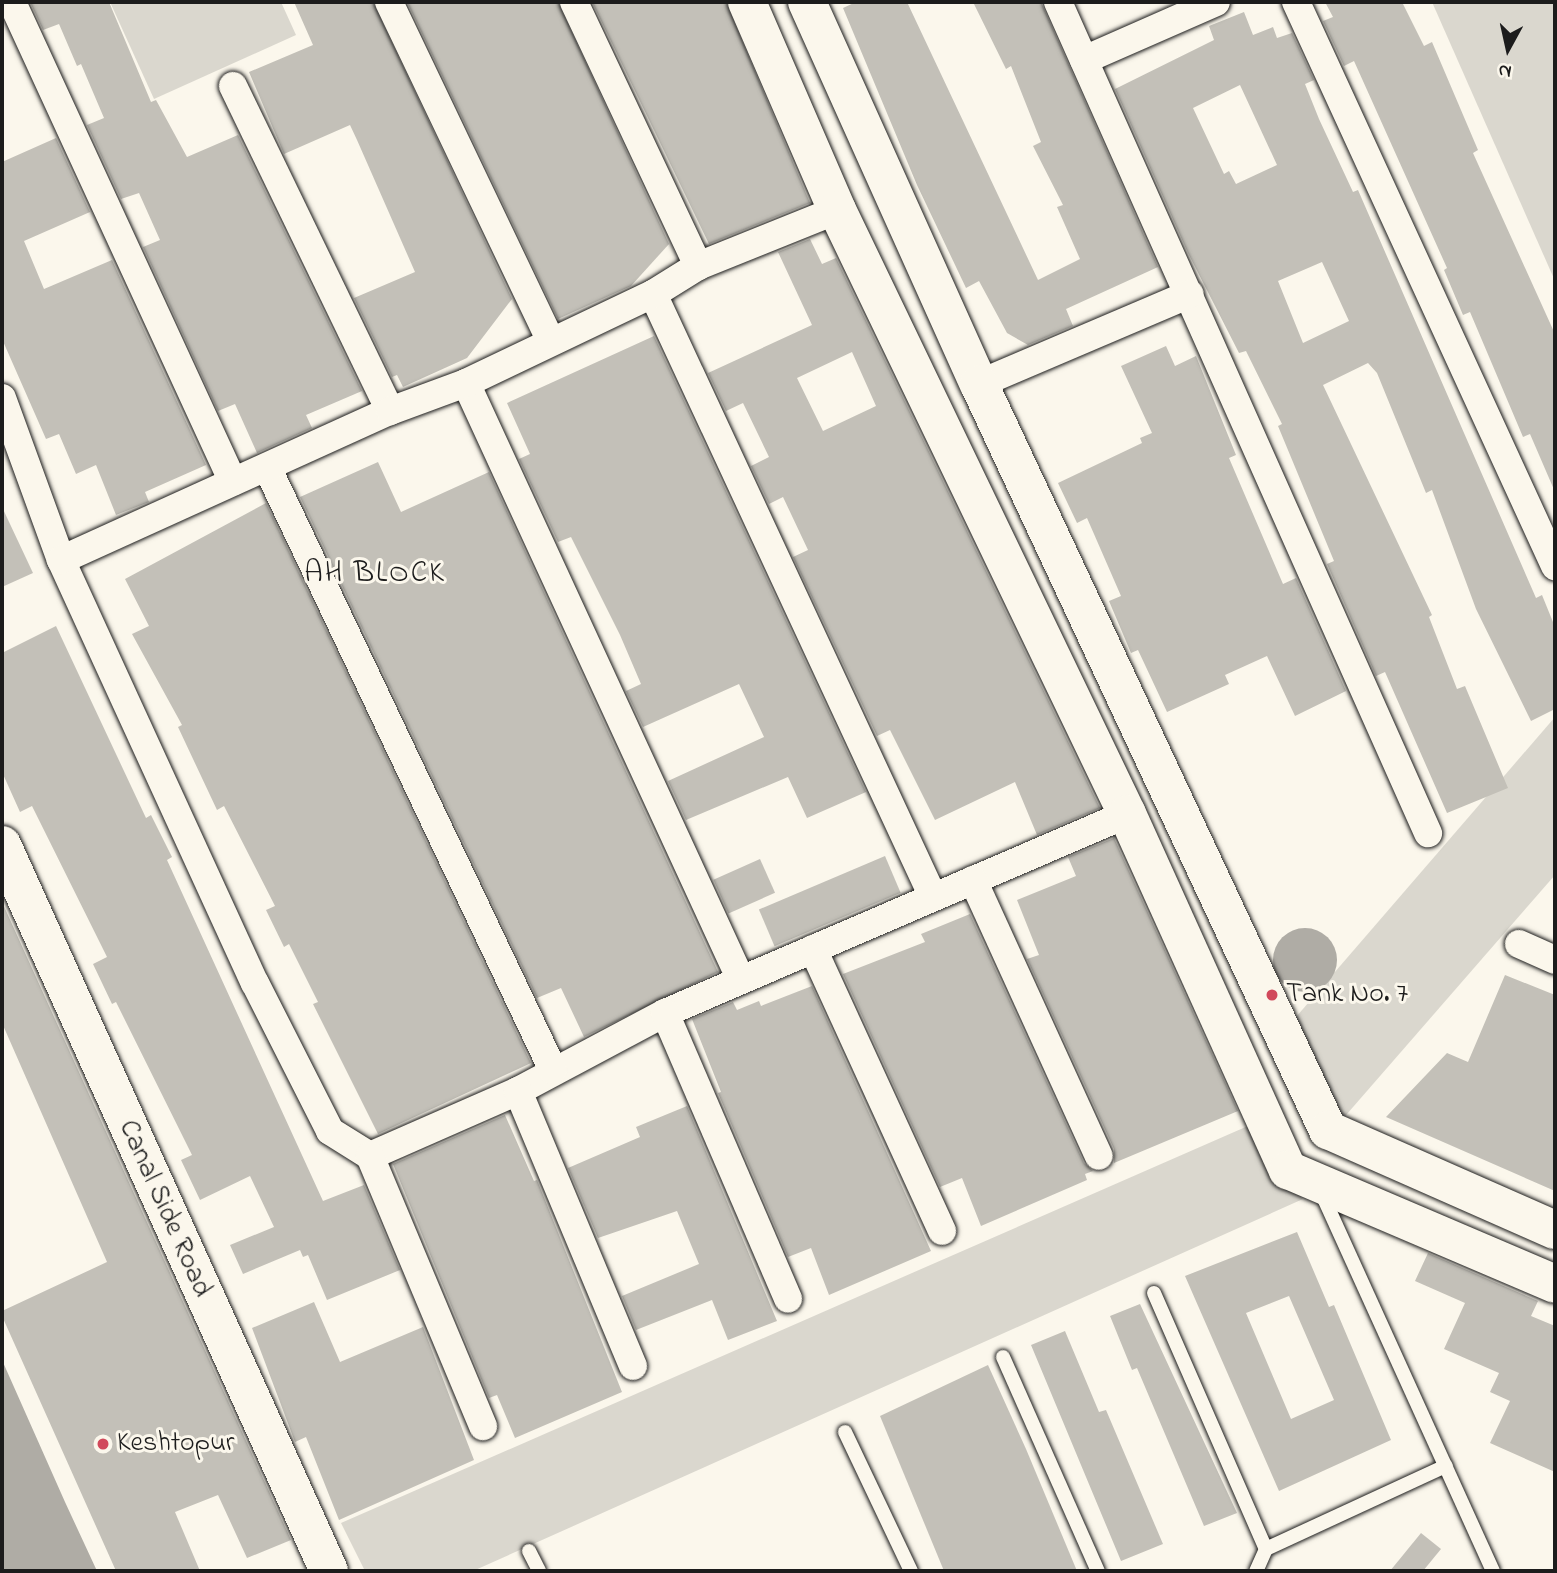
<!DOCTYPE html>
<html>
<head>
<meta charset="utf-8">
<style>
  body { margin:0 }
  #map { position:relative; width:1557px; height:1573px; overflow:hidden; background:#fbf7ec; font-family:"Indie Flower",sans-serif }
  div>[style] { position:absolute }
  .green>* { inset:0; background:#dad7ce }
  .water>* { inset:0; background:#afaca5 }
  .round { border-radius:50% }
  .building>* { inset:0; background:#c3c0b8; transform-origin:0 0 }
  .roads { filter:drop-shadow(0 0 2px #1c1c1c) drop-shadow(0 0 2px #1c1c1c) }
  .lane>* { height:14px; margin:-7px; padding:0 7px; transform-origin:7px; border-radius:7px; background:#fbf7ec }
  .street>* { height:28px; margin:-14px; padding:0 14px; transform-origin:14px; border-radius:14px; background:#fbf7ec }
  .secondary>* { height:38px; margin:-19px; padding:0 19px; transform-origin:19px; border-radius:19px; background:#fbf7ec }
  .dots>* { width:19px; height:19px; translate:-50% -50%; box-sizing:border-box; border:4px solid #fbf7ec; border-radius:50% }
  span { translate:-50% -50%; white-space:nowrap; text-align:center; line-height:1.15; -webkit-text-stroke:6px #fbf7ec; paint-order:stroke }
  .poi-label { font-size:28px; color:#1c1c1c }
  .left { translate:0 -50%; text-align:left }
  .street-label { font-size:28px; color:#1c1c1c }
  .neighbourhood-label { font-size:30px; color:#1c1c1c; letter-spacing:2px }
  .frame { position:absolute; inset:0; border:4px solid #1c1c1c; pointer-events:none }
  .north { position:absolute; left:1473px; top:14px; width:70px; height:70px; -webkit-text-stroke:5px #fbf7ec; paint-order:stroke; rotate:188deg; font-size:19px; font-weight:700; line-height:28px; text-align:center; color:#1c1c1c }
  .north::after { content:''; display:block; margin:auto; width:24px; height:32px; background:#1c1c1c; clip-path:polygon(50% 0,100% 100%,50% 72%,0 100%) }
</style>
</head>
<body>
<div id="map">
  <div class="green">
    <div style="clip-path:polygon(110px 2px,281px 2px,296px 35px,154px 99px)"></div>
    <div style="clip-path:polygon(1432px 2px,1555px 2px,1555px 281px)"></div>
    <div style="clip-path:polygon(1555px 717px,1555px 875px,1340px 1122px,1290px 1024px)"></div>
    <div style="clip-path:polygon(1257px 1122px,1279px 1178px,1303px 1199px,473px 1571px,365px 1571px,341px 1523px)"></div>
  </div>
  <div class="water">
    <div class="round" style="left:1273px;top:928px;width:64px;height:64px"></div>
    <div style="clip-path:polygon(2px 1360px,65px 1502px,97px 1571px,2px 1571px)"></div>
  </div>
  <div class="building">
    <div style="clip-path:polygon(30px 2px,109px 2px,151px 102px,156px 100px,187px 157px,238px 135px,362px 391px,306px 415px,312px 428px,257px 453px,235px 404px,218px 411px,143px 247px,160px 240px,139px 193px,121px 199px,87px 125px,104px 118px,81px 64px,77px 66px,59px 24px,43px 30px)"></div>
    <div style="clip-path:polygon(294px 2px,373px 2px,512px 299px,467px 358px,403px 387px,397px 375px,392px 377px,354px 298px,415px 272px,357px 140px,350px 125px,284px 154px,249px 72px,313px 45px)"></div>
    <div style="clip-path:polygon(407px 2px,558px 2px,669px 244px,631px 286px,558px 319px)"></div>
    <div style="clip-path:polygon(592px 2px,726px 2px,810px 203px,709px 244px)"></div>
    <div style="clip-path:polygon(856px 2px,907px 2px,1038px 280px,1080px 259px,1057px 207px,1063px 205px,1033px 146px,1041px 142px,1011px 66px,1006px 69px,973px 2px,1041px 2px,1158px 267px,1066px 309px,1073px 326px,1028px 345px,1007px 333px,979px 281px,966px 288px,917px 185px,843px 8px)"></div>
    <div style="clip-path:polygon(1325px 2px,1402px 2px,1424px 46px,1432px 42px,1478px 150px,1473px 153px,1555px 334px,1555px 492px,1530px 434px,1523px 437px,1470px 312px,1463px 315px,1444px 270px,1447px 268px,1354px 61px,1344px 66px,1323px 21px,1333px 17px)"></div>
    <div style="clip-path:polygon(evenodd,1244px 12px,1253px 35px,1273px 27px,1277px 38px,1292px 33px,1314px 80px,1305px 84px,1319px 119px,1353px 192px,1358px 190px,1536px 598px,1542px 595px,1555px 627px,1555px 709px,1531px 721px,1476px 609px,1432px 490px,1426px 493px,1377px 373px,1368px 363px,1323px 385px,1432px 615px,1429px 617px,1457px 689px,1465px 686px,1508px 788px,1447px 813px,1385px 672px,1376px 676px,1327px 564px,1334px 561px,1278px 426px,1282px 424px,1246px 351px,1239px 353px,1188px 253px,1115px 89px,1214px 40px,1209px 26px,1244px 12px,1240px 85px,1277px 165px,1236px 184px,1229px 171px,1224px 174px,1193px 108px,1240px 85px,1244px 12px,1322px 262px,1349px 321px,1303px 343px,1278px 281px,1322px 262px)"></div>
    <div style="clip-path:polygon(56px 138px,90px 212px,24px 241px,44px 289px,112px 260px,206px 465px,145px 492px,149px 502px,116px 515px,96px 465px,76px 474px,59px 434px,46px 439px,2px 339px,2px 162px)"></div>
    <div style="clip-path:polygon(evenodd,810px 239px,822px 264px,836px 258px,1100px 808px,1037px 835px,1015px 782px,935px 820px,890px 730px,877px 736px,793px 557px,808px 550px,783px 497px,769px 504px,751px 466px,769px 457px,743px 403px,726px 411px,708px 373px,812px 325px,778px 252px,810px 239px,852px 352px,876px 406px,823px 431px,797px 378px,852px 352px)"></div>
    <div style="clip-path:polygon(654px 336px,866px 792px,807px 818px,788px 777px,686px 820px,668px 781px,764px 737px,739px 684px,643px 727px,626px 691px,641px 684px,620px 635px,571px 537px,558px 542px,519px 459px,530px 454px,507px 403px)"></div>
    <div style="clip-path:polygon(1166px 346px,1175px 366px,1196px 356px,1236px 455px,1229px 458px,1283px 584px,1296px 578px,1346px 691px,1295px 716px,1267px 656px,1225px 675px,1229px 684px,1167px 712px,1138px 650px,1131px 653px,1109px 601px,1121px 596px,1087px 518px,1077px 523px,1058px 483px,1142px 443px,1140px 438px,1152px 433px,1121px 366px)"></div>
    <div style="clip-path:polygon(378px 462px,401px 512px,489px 472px,718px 972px,584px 1037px,561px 988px,537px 998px,300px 497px)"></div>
    <div style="clip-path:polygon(266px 503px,531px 1063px,378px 1134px,313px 1004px,318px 1002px,289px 944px,284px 947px,266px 910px,275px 906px,224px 806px,217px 810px,178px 727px,182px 725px,132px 634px,149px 626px,125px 579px)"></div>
    <div style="clip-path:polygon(2px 507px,33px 573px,2px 587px)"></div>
    <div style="clip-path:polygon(56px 626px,146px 818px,151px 815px,172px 857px,167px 860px,323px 1201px,364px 1185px,400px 1270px,327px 1300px,308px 1255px,303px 1257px,300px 1250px,243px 1274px,230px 1245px,274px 1227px,250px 1176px,200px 1200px,181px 1160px,192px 1155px,116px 1002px,112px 1004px,93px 964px,107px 957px,32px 806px,20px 812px,2px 772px,2px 653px)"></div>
    <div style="clip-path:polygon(1114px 838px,1238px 1111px,1114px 1163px,1114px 1149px,1027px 959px,1039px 955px,1017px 900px,1076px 876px,1068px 857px)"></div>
    <div style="left:885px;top:856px;width:40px;height:137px;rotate:67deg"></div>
    <div style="left:760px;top:859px;width:37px;height:51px;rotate:66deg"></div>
    <div style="clip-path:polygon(2px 902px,291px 1540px,247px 1558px,218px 1495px,175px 1512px,200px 1571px,116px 1571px,2px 1316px,2px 1311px,107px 1262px,2px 1023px)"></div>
    <div style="clip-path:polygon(970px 914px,1084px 1163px,1093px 1171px,1085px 1174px,1087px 1180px,981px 1226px,962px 1178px,940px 1187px,843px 974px,925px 942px,921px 934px)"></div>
    <div style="clip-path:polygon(1505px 975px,1555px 995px,1555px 1191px,1386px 1117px,1447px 1053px,1468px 1062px)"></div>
    <div style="clip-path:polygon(812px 986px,931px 1251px,829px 1295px,811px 1248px,788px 1257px,718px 1093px,721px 1092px,692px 1019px,733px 1002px,737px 1010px,759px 1001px,761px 1006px)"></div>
    <div style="clip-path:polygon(687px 1106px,777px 1321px,728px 1340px,712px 1300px,636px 1330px,622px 1296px,699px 1264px,677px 1211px,598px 1238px,568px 1168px,640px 1137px,636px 1127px)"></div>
    <div style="clip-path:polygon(505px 1115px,534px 1181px,537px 1180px,622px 1392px,515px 1438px,497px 1395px,489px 1398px,393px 1164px)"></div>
    <div style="clip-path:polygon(evenodd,1297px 1232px,1329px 1307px,1334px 1305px,1391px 1440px,1279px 1491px,1185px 1276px,1297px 1232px,1289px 1296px,1334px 1400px,1291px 1419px,1246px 1313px,1289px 1296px)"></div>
    <div style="clip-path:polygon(1428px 1253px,1538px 1301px,1531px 1316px,1555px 1326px,1555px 1472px,1490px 1443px,1510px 1401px,1490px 1392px,1499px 1373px,1444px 1349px,1465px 1303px,1415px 1281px)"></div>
    <div style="clip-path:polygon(314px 1302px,340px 1362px,423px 1327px,474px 1460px,339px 1520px,306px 1437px,295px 1442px,252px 1328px)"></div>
    <div style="clip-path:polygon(1140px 1304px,1237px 1513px,1204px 1526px,1137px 1368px,1132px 1370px,1110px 1316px)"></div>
    <div style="clip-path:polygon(1065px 1331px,1099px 1412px,1106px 1410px,1163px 1544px,1121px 1561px,1031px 1345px)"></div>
    <div style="clip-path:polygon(988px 1365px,1026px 1449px,1077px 1571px,944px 1571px,880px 1416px)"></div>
    <div style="clip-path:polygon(1421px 1533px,1441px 1549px,1423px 1571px,1390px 1571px)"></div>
  </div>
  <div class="roads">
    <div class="lane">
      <div style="left:1321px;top:1192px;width:416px;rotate:65.6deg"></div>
      <div style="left:1154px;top:1293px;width:279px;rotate:66.4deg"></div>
      <div style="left:1266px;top:1549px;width:24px;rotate:114deg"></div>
      <div style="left:1003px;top:1357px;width:234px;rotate:66.1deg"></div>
      <div style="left:845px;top:1432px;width:154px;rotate:64.6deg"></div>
      <div style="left:1266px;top:1549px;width:198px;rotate:-24.8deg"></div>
      <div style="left:529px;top:1551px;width:22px;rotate:63deg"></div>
    </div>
    <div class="street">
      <div style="left:12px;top:2px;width:528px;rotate:65.28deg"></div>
      <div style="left:389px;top:2px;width:374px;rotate:64.5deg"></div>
      <div style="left:574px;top:2px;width:292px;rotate:64.8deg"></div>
      <div style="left:1058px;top:2px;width:910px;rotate:66deg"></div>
      <div style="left:1296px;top:2px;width:621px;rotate:65.33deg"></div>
      <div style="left:1084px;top:60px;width:144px;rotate:-23.7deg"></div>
      <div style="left:233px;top:86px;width:361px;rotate:64.2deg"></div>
      <div style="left:653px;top:294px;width:665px;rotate:65.09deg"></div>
      <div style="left:466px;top:383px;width:657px;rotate:65.27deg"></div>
      <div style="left:979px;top:384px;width:229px;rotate:-23.1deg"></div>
      <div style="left:2px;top:398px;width:172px;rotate:70deg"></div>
      <div style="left:61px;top:560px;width:465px;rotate:65.4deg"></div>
      <div style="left:255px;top:983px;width:166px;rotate:63.1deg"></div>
      <div style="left:330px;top:1131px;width:47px;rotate:32deg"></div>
      <div style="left:370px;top:1156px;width:162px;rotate:-23.7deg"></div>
      <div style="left:518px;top:1091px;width:166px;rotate:-28deg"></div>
      <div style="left:665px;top:1013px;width:503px;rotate:-23.3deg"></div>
      <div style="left:267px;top:467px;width:667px;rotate:64.63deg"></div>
      <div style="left:61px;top:560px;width:361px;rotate:-24.4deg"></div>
      <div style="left:390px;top:411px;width:81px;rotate:-20.2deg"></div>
      <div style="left:466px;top:383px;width:207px;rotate:-25.5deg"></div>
      <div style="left:653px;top:294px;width:53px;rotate:-31.9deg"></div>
      <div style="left:698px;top:266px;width:150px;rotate:-21.9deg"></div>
      <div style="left:973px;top:880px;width:303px;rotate:65.5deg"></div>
      <div style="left:1519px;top:944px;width:39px;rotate:24deg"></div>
      <div style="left:813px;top:949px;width:310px;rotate:65.4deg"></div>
      <div style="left:665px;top:1013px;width:311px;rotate:66.7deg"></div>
      <div style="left:518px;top:1091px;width:298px;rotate:67.3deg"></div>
      <div style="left:370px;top:1156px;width:293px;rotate:67.3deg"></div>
    </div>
    <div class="secondary">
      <div style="left:747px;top:2px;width:227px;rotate:66.6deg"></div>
      <div style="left:837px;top:210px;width:670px;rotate:64.35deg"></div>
      <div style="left:1127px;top:814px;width:391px;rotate:65.7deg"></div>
      <div style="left:1288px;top:1170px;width:290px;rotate:23.1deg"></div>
      <div style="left:807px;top:2px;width:419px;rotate:65.8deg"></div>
      <div style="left:979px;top:384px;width:824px;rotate:64.93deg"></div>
      <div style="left:1328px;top:1130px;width:248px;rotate:23.8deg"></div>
      <div style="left:2px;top:845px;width:796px;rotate:65.75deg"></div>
    </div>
  </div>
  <div class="dots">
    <div style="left:1272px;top:995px;background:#d1495b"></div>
    <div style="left:103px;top:1444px;background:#d1495b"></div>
  </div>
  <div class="poi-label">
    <span class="left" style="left:1286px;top:995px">Tank No. 7</span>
    <span class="left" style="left:117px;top:1444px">Keshtopur</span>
  </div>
  <div class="street-label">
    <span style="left:164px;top:1209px;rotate:66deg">Canal Side Road</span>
  </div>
  <div class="neighbourhood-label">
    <span style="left:375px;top:574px">AH BLOCK</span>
  </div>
  <div class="frame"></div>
  <div class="north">N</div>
</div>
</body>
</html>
